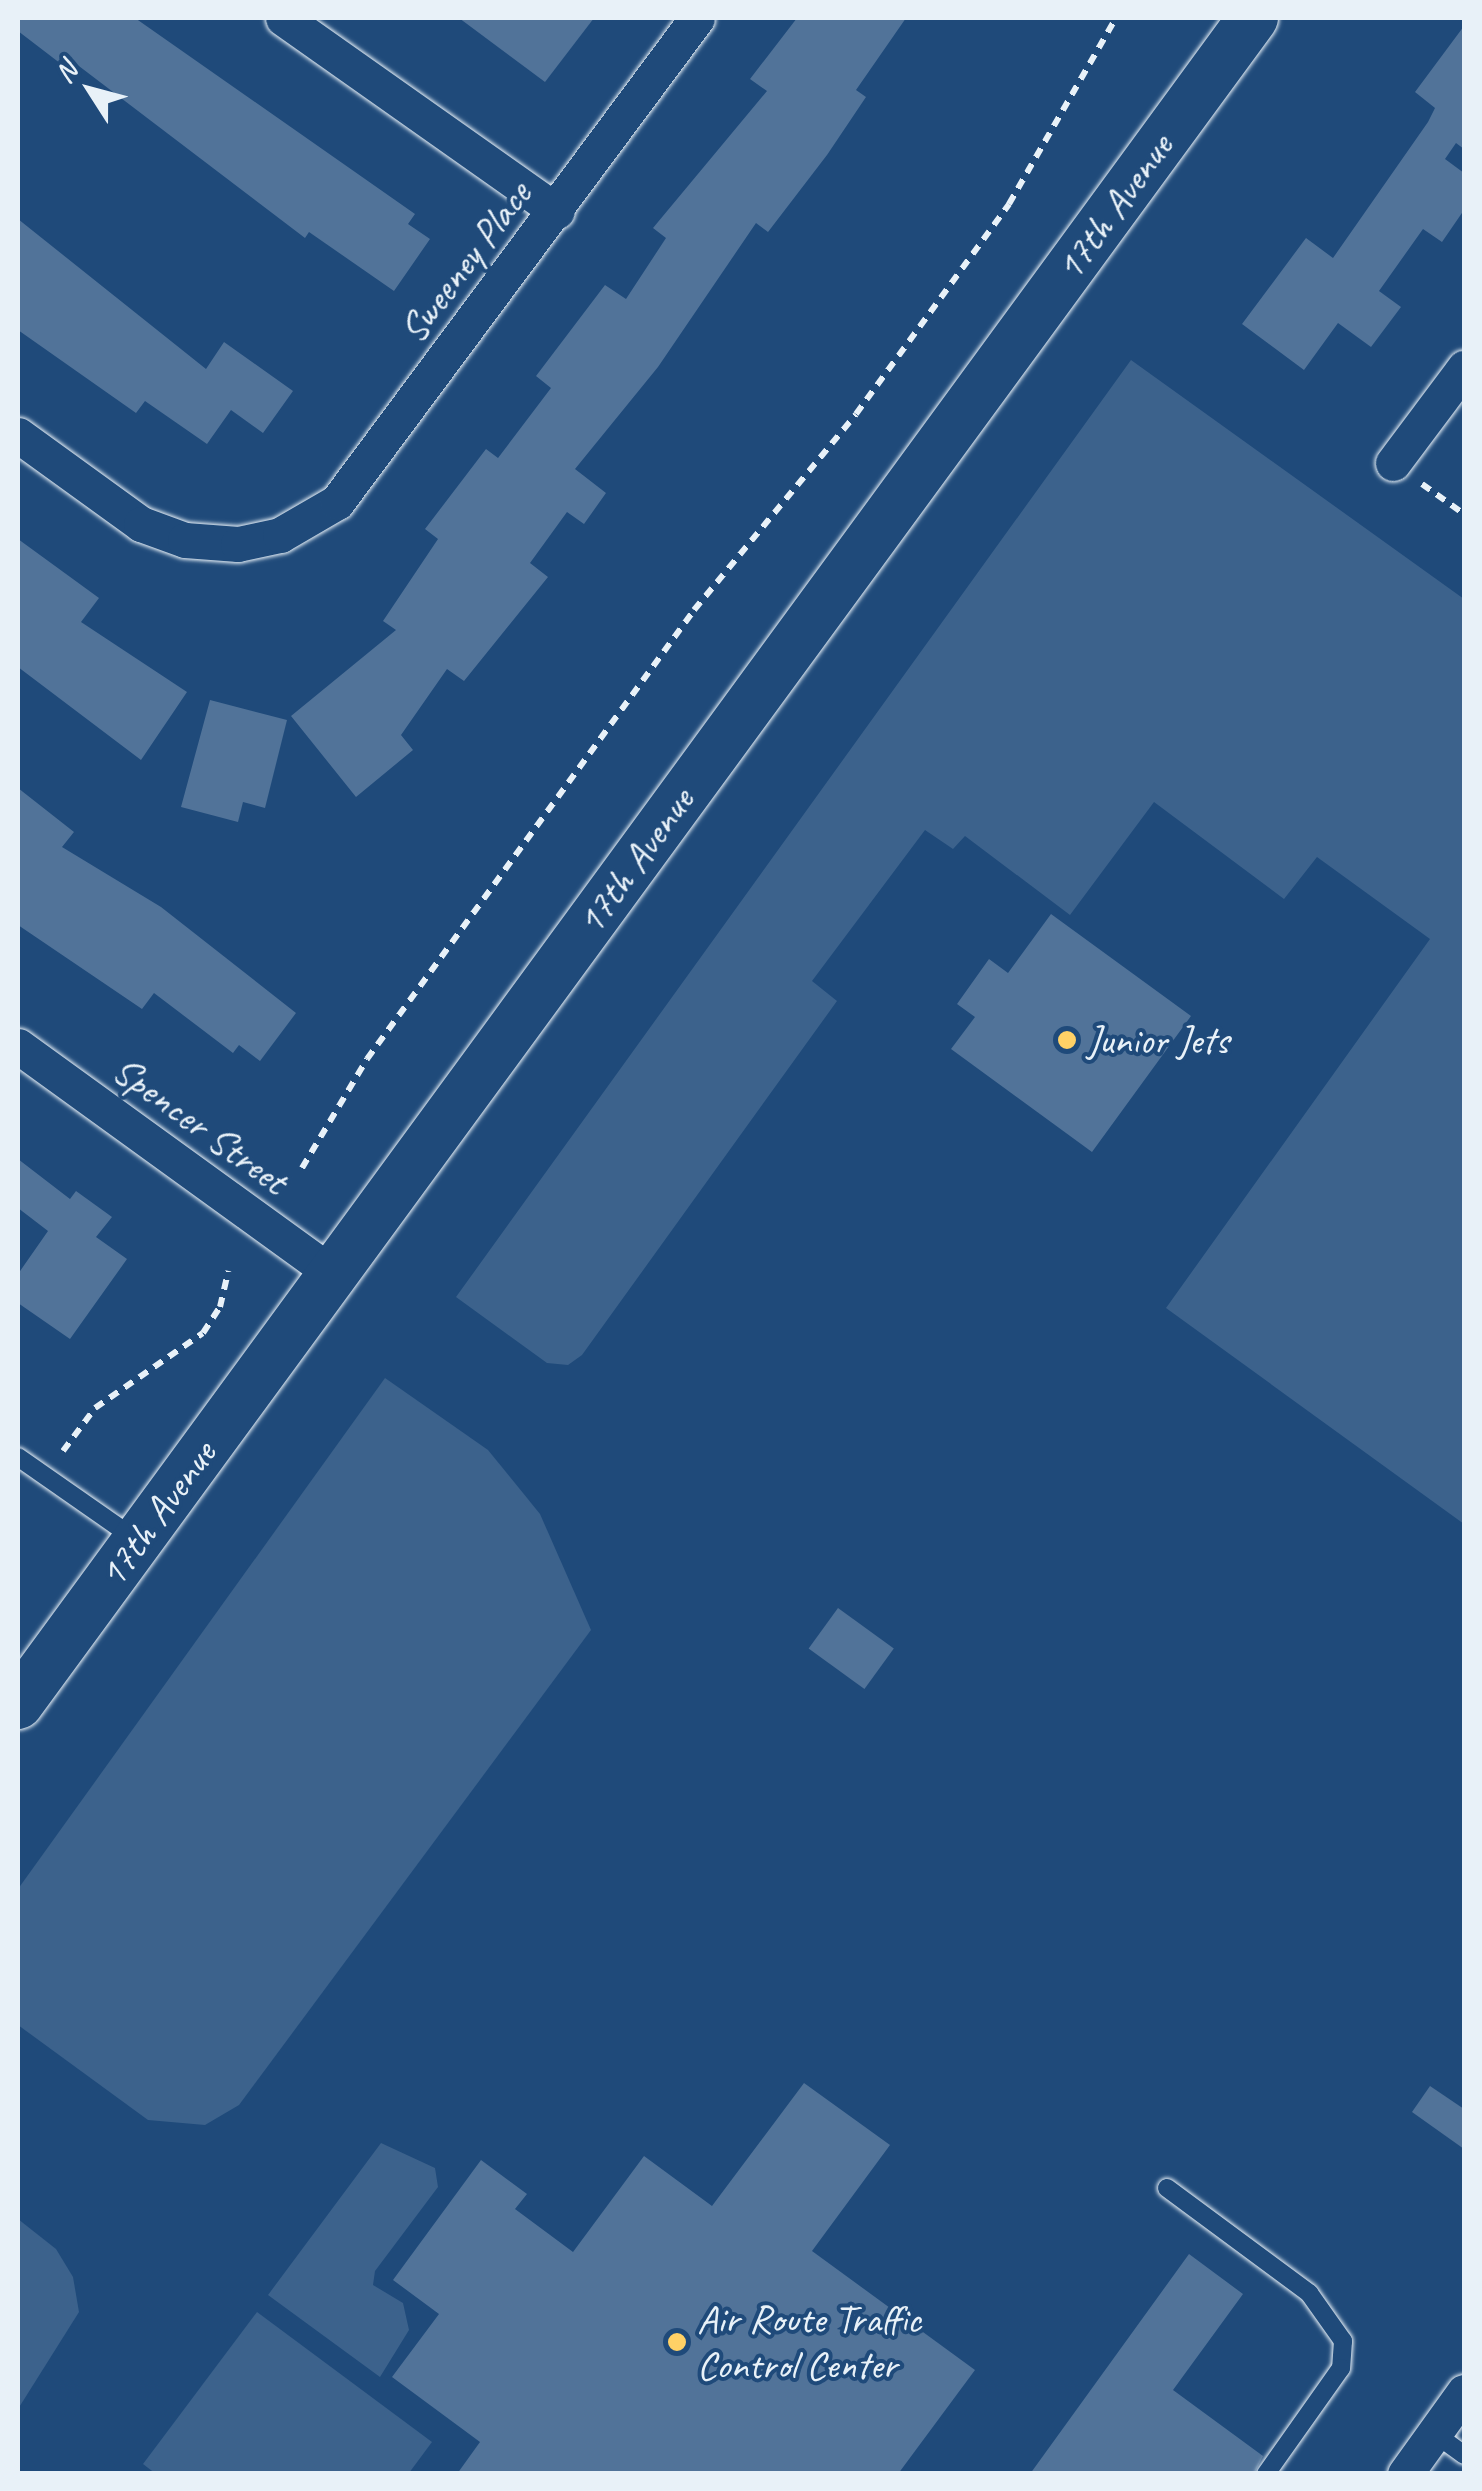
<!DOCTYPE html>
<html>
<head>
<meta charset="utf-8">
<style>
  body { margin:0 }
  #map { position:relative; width:1482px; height:2491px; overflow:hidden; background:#1f4a7a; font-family:Caveat,sans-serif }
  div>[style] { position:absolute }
  .green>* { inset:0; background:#3c628c }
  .building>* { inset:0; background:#517399; transform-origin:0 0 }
  .path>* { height:6px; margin-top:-3px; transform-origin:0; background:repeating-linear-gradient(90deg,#e8f1f8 0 10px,transparent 0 18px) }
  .roads { filter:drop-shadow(0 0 2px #e8f1f8) drop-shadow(0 0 2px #e8f1f8) }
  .lane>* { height:18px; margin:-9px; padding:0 9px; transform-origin:9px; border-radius:9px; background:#1f4a7a }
  .street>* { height:35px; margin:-17.5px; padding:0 17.5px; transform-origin:17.5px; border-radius:17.5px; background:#1f4a7a }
  .secondary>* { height:50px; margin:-25px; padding:0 25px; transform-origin:25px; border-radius:25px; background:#1f4a7a }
  .dots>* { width:28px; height:28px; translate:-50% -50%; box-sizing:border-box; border:5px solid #1f4a7a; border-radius:50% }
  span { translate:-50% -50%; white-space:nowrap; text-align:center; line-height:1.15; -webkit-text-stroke:8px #1f4a7a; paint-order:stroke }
  .street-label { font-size:40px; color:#e8f1f8 }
  .poi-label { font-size:40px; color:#e8f1f8 }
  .left { translate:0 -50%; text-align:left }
  .frame { position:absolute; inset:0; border:20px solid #e8f1f8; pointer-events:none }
  .north { position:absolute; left:40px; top:40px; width:100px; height:100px; -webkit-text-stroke:8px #1f4a7a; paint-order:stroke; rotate:306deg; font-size:28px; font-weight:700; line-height:40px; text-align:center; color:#e8f1f8 }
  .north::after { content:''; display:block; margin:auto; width:35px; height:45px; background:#e8f1f8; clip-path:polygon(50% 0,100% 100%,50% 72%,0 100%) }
</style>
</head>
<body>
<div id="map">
  <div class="green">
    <div style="clip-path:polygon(1131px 360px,1464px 599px,1464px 1524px,1166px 1308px,1430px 939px,1317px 857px,1284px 899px,1154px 802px,1070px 915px,965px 836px,953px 849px,925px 830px,812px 981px,837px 1001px,582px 1355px,568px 1365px,547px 1363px,456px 1297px)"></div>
    <div style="clip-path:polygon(385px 1378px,488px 1450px,540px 1514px,591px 1630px,239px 2105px,205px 2125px,148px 2120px,18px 2025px,18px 1889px)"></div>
    <div style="clip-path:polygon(381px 2143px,435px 2168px,438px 2187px,375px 2271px,373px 2285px,403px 2303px,409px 2330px,380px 2377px,268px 2295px)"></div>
    <div style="clip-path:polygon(18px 2219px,56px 2249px,73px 2277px,79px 2312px,18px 2409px)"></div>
    <div style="clip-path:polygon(257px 2312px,432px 2442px,409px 2473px,156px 2474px,143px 2464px)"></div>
  </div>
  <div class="building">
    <div style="clip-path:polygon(18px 18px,135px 18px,415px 214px,408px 224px,430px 239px,394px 291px,309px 232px,305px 238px,71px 60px,65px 67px,18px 31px)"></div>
    <div style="clip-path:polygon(459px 18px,594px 18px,545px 82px)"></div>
    <div style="clip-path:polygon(797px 18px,906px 18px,856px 90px,866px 97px,827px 155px,768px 232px,756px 223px,658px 367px,575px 469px,606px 493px,584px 524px,567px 512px,530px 563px,548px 577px,464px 681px,447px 669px,401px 735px,413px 750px,356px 797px,291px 716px,396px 630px,383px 621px,438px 539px,425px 529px,486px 449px,498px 458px,551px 388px,536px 376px,605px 285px,626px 299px,666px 238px,653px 228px,767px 91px,750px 79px)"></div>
    <div style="clip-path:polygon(1464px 26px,1464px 149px,1456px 143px,1445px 159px,1464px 173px,1464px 210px,1442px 242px,1423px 229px,1379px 291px,1401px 307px,1371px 347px,1338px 323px,1304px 370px,1242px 324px,1306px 238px,1333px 258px,1428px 122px,1435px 108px,1415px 92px)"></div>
    <div style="clip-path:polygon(18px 219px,206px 369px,224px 342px,293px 391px,263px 433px,231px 410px,207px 444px,145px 401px,136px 413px,18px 330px)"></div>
    <div style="clip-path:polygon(18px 539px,99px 598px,81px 622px,187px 692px,141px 760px,18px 667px)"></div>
    <div style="clip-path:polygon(210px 700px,287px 720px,265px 808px,243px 802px,238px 822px,181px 807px)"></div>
    <div style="clip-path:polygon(18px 788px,74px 832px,62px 847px,161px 907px,296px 1013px,260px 1061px,239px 1045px,233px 1053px,154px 993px,142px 1009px,18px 925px)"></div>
    <div style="clip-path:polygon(1051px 914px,1191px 1016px,1092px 1152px,951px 1049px,975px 1017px,957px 1004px,989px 959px,1008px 973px)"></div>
    <div style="clip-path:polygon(18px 1159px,70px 1199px,76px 1191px,112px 1217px,96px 1237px,127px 1259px,70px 1339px,18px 1303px,18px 1274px,48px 1231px,18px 1208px)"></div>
    <div style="left:838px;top:1608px;width:69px;height:50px;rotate:36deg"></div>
    <div style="clip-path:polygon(804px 2083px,890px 2145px,812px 2251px,975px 2370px,898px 2474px,457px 2474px,480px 2442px,392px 2377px,439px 2314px,393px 2280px,481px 2160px,527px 2194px,515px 2209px,573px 2252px,644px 2156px,712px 2206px)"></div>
    <div style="clip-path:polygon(1430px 2086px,1464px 2109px,1464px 2149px,1412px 2112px)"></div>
    <div style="clip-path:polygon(1189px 2254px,1243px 2294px,1173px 2390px,1263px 2456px,1254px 2474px,1030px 2474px)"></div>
  </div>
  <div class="path">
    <div style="left:1422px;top:484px;width:52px;rotate:35.5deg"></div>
    <div style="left:302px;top:1168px;width:127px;rotate:-59.2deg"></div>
    <div style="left:367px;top:1059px;width:555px;rotate:-53.93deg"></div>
    <div style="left:694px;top:610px;width:254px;rotate:-50.4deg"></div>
    <div style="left:856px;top:414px;width:260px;rotate:-53.9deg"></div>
    <div style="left:1009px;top:204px;width:215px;rotate:-60.1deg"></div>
    <div style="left:63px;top:1451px;width:54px;rotate:-53.3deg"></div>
    <div style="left:95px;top:1408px;width:131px;rotate:-34.8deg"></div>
    <div style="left:203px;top:1333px;width:31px;rotate:-57deg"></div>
    <div style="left:220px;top:1307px;width:37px;rotate:-77deg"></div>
  </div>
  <div class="roads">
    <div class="lane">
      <div style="left:18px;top:1457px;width:145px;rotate:34.9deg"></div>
      <div style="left:1167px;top:2188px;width:177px;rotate:36.5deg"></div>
      <div style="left:1309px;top:2293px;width:59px;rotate:54.7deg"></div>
      <div style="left:1343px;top:2341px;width:27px;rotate:94deg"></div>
      <div style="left:1341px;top:2368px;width:130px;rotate:125.3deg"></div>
      <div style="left:1434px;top:2433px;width:37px;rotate:36deg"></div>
    </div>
    <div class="street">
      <div style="left:283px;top:18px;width:335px;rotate:35.2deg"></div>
      <div style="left:18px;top:435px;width:152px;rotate:35.9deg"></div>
      <div style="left:141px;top:524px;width:47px;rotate:20deg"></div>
      <div style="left:185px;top:540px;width:53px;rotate:4.3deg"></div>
      <div style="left:238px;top:544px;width:43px;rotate:-12.1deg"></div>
      <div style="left:280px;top:535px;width:66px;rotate:-30.1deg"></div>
      <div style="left:337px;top:502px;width:603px;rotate:-53.36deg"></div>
      <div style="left:1393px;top:463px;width:119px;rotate:-53.2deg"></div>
      <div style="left:18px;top:1046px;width:389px;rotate:35.9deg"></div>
      <div style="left:1405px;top:2474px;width:101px;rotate:-54.3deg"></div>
    </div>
    <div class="secondary">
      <div style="left:18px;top:1704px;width:2090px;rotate:-53.78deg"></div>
    </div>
  </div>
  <div class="dots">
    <div style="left:1067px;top:1040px;background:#ffd166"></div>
    <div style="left:677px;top:2342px;background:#ffd166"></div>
  </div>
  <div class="street-label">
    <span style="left:1114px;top:207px;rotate:-54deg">17th Avenue</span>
    <span style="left:465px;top:262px;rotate:-53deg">Sweeney Place</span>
    <span style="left:635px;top:861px;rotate:-54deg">17th Avenue</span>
    <span style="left:200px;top:1125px;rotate:36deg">Spencer Street</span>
    <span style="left:157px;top:1514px;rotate:-54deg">17th Avenue</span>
  </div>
  <div class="poi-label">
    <span class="left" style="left:1087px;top:1040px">Junior Jets</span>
    <span class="left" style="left:697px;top:2342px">Air Route Traffic<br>Control Center</span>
  </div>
  <div class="frame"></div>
  <div class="north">N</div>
</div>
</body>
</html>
